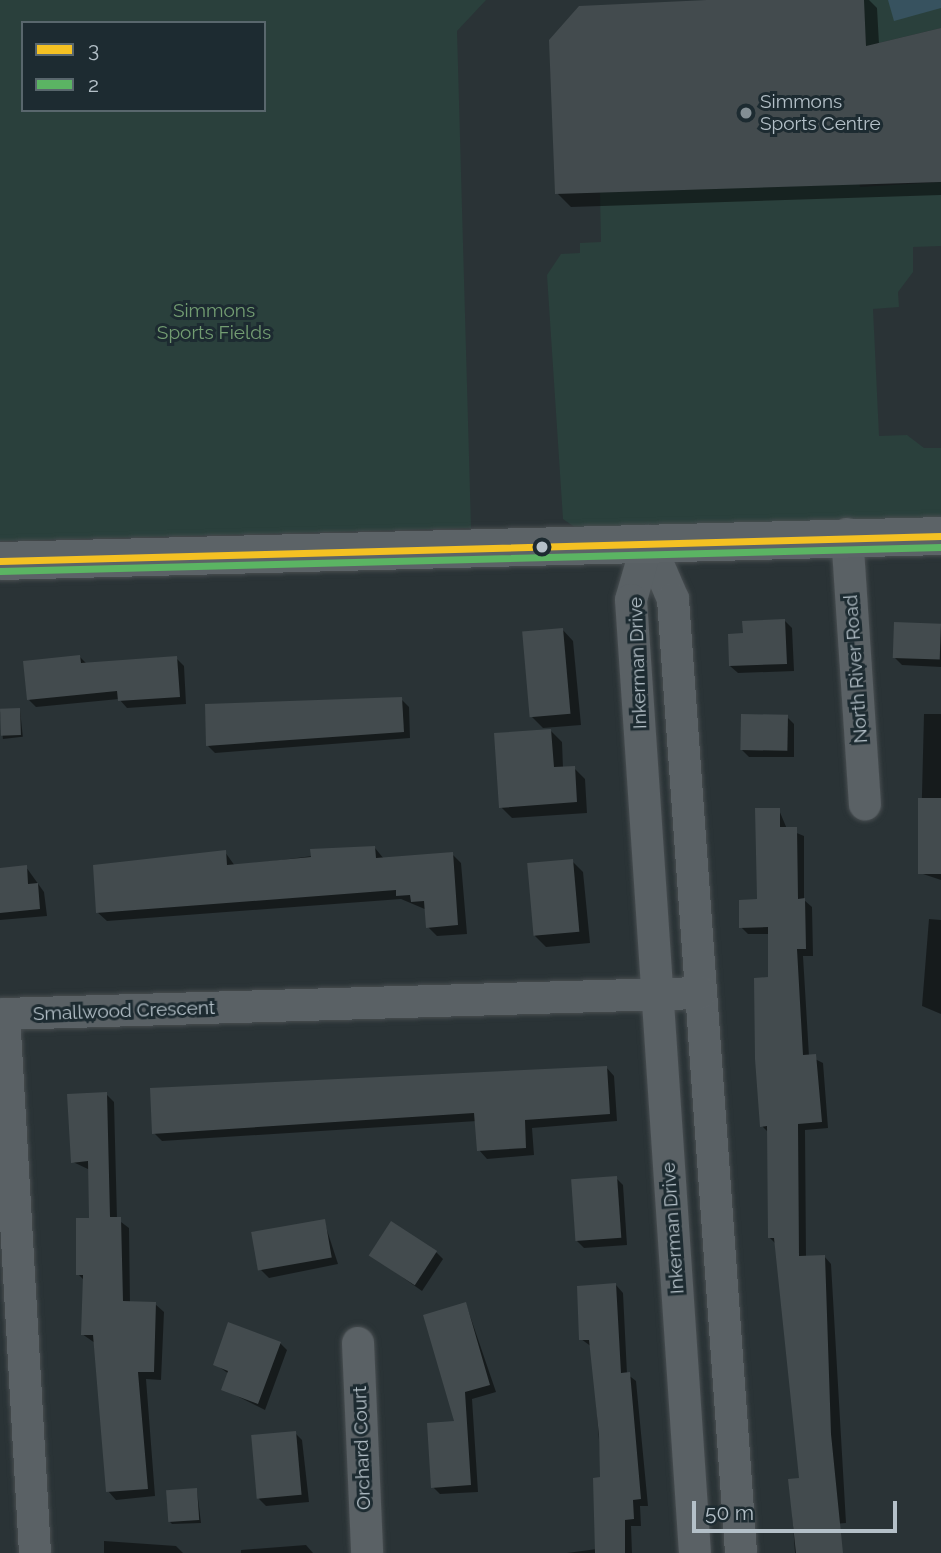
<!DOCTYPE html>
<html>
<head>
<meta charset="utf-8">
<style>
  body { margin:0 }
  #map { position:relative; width:941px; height:1553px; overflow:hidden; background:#2a3336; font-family:Raleway,sans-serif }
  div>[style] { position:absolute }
  .green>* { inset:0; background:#2a403c }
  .water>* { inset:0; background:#37525f }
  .shadow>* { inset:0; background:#0007; transform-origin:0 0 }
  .building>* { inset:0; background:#434b4e; transform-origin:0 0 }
  .roads { filter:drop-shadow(0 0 2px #484e51) drop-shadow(0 0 2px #484e51) }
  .minor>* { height:32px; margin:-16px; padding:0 16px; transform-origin:16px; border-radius:16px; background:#5a6165 }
  .major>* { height:38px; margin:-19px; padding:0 19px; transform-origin:19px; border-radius:19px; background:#5c6367 }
  .bus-1>* { height:7px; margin:-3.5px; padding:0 3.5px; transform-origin:3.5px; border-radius:3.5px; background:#f4c123 }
  .bus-2>* { height:7px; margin:-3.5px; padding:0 3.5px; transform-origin:3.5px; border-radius:3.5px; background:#5bb463 }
  .dots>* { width:19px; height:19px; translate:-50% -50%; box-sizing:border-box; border:4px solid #1d2b31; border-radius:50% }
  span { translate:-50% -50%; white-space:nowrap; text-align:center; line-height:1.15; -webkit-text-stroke:6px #1d2b31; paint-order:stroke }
  .poi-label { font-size:19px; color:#b4c0c8 }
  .left { translate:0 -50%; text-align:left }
  .park-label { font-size:19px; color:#739d72 }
  .street-label { font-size:19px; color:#b4c0c8 }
  .legend { position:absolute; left:21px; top:21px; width:245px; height:91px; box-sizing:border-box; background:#1d2b31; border:2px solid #59676d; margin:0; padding:9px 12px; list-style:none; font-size:21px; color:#b4c0c8 }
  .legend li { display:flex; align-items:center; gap:14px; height:35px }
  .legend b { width:35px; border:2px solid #59676d }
  .scale { position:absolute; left:692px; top:1501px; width:205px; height:32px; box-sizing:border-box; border:4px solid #b4c0c8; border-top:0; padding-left:9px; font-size:21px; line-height:24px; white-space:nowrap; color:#b4c0c8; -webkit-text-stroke:5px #1d2b31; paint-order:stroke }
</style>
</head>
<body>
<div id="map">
  <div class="green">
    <div style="clip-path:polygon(evenodd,0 0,486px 0,457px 31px,471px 528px,0 541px,0 0,23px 23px,264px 23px,264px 110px,23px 110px,23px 23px)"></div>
    <div style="clip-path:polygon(863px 0,941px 0,941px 28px,866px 46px)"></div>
    <div style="clip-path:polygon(859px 181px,860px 187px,941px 182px,941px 246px,913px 247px,913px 272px,898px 292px,899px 307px,873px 309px,879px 436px,907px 435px,924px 448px,941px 448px,941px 518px,576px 528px,563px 519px,547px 275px,561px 254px,580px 253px,580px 243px,601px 242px,600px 192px)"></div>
  </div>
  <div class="water">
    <div style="clip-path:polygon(888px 0,941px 0,941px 8px,894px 21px)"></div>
  </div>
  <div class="shadow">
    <div style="clip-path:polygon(743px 0,869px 0,877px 8px,879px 44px,941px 30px,941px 195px,571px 207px,557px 193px)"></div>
    <div style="clip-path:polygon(785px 621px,792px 628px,794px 671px,738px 673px,730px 666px,744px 635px)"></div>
    <div style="clip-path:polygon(941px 626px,941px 667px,902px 665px,894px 657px)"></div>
    <div style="clip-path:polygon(562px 629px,573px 641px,581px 725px,543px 728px,532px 717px)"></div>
    <div style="clip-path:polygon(80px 657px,87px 664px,176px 658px,184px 666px,186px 704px,127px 708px,119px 699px,36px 707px,29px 700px)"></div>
    <div style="clip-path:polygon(401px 699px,409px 707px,410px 738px,215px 753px,208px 746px)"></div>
    <div style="left:20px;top:710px;width:27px;height:20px;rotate:84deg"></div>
    <div style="clip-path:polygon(924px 714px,941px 714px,941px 880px,920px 873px)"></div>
    <div style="clip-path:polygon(787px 717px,794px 724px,794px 757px,749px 757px,742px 750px)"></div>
    <div style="clip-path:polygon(551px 731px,562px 742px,563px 768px,574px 768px,585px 779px,587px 813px,512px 818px,501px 807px)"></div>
    <div style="clip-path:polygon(779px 810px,787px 829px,804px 836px,804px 900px,812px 907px,813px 956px,803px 956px,809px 1056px,823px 1063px,828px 1128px,805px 1130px,806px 1258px,824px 1256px,831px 1264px,846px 1523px,820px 1525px,822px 1553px,795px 1553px,790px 1481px,801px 1479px,776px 1244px,769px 1237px,768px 1132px,762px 1126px,770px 934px,748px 934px,741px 927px,758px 901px)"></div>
    <div style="clip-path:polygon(375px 848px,384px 859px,452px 854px,461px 863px,467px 934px,437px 936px,428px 927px,427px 910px,401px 899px,107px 921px,97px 912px,225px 852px,235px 866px)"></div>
    <div style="clip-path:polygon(572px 861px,583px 872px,590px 943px,546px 947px,535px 936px)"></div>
    <div style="clip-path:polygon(26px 867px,44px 892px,47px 916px,0 920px,0 870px)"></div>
    <div style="clip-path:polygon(929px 919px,941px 920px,941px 1014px,922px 1006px)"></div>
    <div style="clip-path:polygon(606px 1067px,614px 1076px,617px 1121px,532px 1128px,534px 1155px,487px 1159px,479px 1150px,477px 1121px,162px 1141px,154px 1133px)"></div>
    <div style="clip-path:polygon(106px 1094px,114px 1102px,117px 1219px,129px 1228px,130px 1303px,155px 1304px,164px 1312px,161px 1380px,146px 1379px,155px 1496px,116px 1500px,108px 1491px,95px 1343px,82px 1334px,84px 1280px,78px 1274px,91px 1220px,90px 1170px,73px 1162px)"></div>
    <div style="clip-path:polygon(616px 1178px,623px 1185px,627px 1245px,584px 1248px,577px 1241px)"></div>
    <div style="clip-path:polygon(324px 1221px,338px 1264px,269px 1278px,261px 1270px)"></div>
    <div style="clip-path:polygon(436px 1252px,443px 1259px,422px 1291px,371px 1255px)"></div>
    <div style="clip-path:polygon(616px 1285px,623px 1293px,627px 1374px,636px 1381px,648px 1506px,640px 1506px,641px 1526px,631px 1526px,632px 1553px,567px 1553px,597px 1549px,602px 1479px,592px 1347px,581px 1339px)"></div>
    <div style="clip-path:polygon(466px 1304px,496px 1392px,472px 1399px,478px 1492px,440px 1494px,433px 1487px,456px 1423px)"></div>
    <div style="clip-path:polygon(280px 1343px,287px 1350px,265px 1410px,223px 1389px,229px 1374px,215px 1364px)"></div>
    <div style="clip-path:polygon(295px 1433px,302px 1440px,309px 1502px,266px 1506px,259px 1499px)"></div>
    <div style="clip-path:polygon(197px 1490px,201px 1523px,172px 1524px,169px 1521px)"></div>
    <div style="clip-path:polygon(104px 1541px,176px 1546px,183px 1553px,104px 1553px)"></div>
    <div style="clip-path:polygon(306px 1545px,313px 1553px,241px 1553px,241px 1550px)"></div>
  </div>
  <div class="building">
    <div style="clip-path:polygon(707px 0,864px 0,866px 46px,941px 28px,941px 182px,555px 194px,549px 40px,579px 6px)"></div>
    <div style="clip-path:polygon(785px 619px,787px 664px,729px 666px,728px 634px,743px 633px,742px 621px)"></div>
    <div style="left:894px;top:622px;width:47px;height:36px;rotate:2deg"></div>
    <div style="left:563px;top:628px;width:86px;height:41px;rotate:85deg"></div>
    <div style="clip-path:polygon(80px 655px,81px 663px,177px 656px,180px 697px,118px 701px,117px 691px,27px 700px,23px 661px)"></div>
    <div style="clip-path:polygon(402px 697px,404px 732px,206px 746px,205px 704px)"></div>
    <div style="left:20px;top:708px;width:27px;height:20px;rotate:88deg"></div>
    <div style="left:741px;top:714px;width:47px;height:36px;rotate:1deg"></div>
    <div style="clip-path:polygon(551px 729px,554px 767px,575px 766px,577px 802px,499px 808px,494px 733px)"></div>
    <div style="left:918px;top:798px;width:23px;height:76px"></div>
    <div style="clip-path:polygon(755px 808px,780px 808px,780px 827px,797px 827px,798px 899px,805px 898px,806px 949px,797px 949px,803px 1055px,816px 1054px,822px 1122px,798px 1124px,799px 1256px,825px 1255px,831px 1434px,843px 1553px,796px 1553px,788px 1479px,799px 1478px,774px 1238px,768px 1238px,767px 1126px,760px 1127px,755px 1059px,754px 978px,768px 977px,768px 927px,739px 928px,739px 900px,757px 899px)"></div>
    <div style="clip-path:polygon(375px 846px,376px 858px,453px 852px,458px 925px,426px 928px,424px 901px,411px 902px,410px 895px,396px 896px,396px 890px,96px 913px,93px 865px,226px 850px,227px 865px,311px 857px,310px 849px)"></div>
    <div style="left:573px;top:859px;width:73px;height:46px;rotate:85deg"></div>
    <div style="clip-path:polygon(27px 865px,28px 884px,38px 883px,40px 909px,0 913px,0 868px)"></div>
    <div style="clip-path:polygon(607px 1066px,610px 1114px,525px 1120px,526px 1148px,477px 1151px,474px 1113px,152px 1134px,150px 1088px)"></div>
    <div style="clip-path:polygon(107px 1092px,110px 1217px,121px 1217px,123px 1301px,156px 1302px,154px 1372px,138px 1372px,148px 1489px,106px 1492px,93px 1335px,81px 1335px,83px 1275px,76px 1275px,76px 1218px,89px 1218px,88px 1161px,71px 1163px,67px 1094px)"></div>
    <div style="left:617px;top:1176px;width:62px;height:46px;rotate:86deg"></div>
    <div style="left:325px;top:1219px;width:39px;height:75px;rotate:80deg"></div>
    <div style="left:391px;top:1221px;width:55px;height:41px;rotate:33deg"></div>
    <div style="clip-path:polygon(616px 1283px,621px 1373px,630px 1372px,641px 1499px,633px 1500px,634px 1519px,625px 1520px,625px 1553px,595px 1553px,593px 1478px,600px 1477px,599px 1435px,589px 1340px,579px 1340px,577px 1286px)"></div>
    <div style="clip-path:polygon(466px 1302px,490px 1385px,465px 1392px,471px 1485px,431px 1488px,427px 1423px,454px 1421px,423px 1315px)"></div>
    <div style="clip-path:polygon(228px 1322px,281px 1342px,258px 1404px,221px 1390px,228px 1371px,213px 1365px)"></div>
    <div style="left:296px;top:1431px;width:64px;height:45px;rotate:85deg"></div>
    <div style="left:197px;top:1488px;width:32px;height:31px;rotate:86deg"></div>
  </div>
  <div class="roads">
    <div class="minor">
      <div style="left:847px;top:534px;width:271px;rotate:86.2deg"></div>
      <div style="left:648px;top:541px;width:63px;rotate:66.7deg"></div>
      <div style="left:673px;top:599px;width:956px;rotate:85.92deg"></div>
      <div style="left:648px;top:541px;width:61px;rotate:106.1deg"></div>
      <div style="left:631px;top:600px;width:955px;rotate:86.16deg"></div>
      <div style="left:358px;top:1343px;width:210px;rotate:87.5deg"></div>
      <div style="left:35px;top:1553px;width:540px;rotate:-93.29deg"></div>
      <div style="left:4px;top:1014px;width:697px;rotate:-1.73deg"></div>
    </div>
    <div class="major">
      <div style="left:0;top:561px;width:941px;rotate:-1.52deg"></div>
    </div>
  </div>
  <div class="bus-1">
    <div style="left:0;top:561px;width:941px;rotate:-1.52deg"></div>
  </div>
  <div class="bus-2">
    <div style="left:0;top:571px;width:941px;rotate:-1.46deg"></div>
  </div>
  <div class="dots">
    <div style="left:746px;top:113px;background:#848f95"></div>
    <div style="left:542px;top:547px;background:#b4c0c8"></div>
  </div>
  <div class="poi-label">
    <span class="left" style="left:760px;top:113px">Simmons<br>Sports Centre</span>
  </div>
  <div class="park-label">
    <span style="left:214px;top:322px">Simmons<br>Sports Fields</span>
  </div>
  <div class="street-label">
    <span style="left:638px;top:663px;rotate:-92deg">Inkerman Drive</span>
    <span style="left:856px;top:669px;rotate:-94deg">North River Road</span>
    <span style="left:124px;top:1011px;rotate:-2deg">Smallwood Crescent</span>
    <span style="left:673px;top:1228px;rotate:-94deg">Inkerman Drive</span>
    <span style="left:362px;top:1448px;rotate:-92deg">Orchard Court</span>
  </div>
  <ul class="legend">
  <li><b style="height:9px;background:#f4c123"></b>3</li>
  <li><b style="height:9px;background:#5bb463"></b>2</li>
  </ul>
  <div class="scale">50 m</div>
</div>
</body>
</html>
